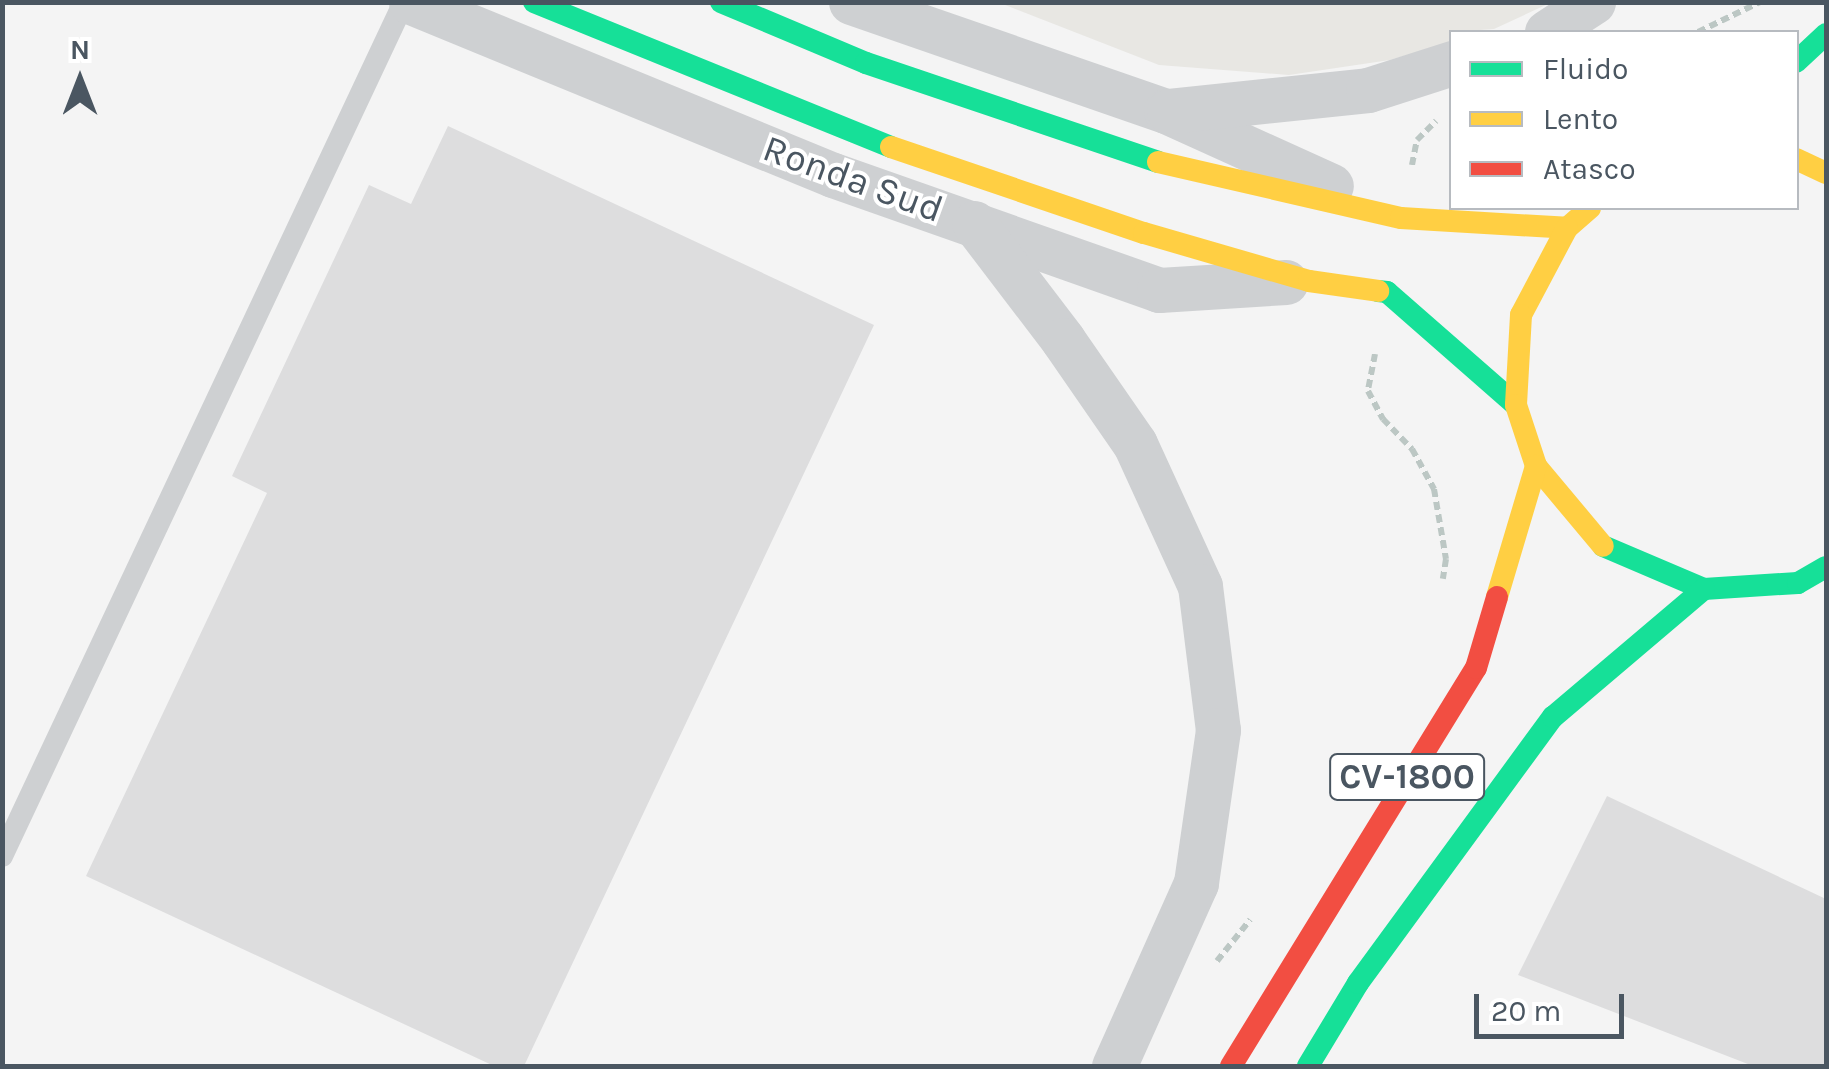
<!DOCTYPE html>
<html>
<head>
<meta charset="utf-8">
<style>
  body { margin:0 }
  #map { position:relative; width:1829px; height:1069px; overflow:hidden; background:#f4f4f4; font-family:Karla,sans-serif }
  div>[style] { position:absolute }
  .commercial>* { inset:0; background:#e8e7e3 }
  .building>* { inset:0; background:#ddddde }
  .path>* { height:6px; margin-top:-3px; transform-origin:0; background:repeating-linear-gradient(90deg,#bcc7c4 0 8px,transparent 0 13px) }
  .lane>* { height:22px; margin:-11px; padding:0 11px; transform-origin:11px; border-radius:11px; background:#ced0d2 }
  .street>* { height:45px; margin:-22.5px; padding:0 22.5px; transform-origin:22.5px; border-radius:22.5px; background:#ced0d2 }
  .fast>* { height:22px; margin:-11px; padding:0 11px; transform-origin:11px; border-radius:11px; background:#16e098 }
  .slow>* { height:22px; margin:-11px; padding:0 11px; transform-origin:11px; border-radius:11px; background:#ffcf43 }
  .jam>* { height:22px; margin:-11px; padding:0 11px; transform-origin:11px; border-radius:11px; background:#f24e42 }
  span { translate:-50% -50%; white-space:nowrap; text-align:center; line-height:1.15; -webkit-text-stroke:8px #fff; paint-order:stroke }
  .shield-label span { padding:2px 8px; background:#fff; border:2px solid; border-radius:8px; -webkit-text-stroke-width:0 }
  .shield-label { font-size:35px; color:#4a5661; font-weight:700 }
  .street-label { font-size:38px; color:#4a5661 }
  .frame { position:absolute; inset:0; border:5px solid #4a5661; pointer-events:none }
  .legend { position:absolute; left:1449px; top:30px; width:350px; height:180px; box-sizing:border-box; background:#fff; border:2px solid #b7bbc0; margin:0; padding:12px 18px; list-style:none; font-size:30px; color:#4a5661 }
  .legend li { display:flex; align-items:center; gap:20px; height:50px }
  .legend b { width:50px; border:2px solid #b7bbc0 }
  .north { position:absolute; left:30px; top:30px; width:100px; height:100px; -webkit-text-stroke:8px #fff; paint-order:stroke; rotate:0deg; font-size:28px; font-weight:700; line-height:40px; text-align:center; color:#4a5661 }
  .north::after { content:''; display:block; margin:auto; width:35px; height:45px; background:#4a5661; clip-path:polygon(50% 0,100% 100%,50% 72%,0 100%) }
  .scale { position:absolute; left:1474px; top:994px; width:150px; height:45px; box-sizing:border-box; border:5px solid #4a5661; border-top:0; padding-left:12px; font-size:30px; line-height:35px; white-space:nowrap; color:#4a5661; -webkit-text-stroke:8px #fff; paint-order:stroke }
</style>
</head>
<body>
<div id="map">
  <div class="commercial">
    <div style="clip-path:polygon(1000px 3px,1550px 3px,1494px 29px,1452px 32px,1451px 42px,1390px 60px,1289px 75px,1159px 65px)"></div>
  </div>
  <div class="building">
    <div style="clip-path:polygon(448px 126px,874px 325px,524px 1066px,494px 1066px,86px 876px,267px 493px,232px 476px,369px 185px,411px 204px)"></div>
    <div style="clip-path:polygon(1607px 796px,1826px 899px,1826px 1066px,1753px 1066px,1518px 975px)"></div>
  </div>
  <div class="path">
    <div style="left:1698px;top:32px;width:69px;rotate:-25.8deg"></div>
    <div style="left:1412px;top:165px;width:25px;rotate:-79deg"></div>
    <div style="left:1417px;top:140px;width:27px;rotate:-45deg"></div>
    <div style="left:1375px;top:354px;width:38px;rotate:101deg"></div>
    <div style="left:1368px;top:391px;width:32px;rotate:62deg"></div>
    <div style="left:1383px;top:419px;width:42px;rotate:46deg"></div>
    <div style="left:1412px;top:449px;width:46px;rotate:61.2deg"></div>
    <div style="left:1434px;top:489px;width:71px;rotate:80.3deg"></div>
    <div style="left:1446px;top:559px;width:20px;rotate:99deg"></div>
    <div style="left:1217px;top:961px;width:53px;rotate:-51.2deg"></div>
  </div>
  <div class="lane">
    <div style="left:2px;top:856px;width:944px;rotate:-64.79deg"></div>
  </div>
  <div class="street">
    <div style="left:411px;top:2px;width:456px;rotate:22.3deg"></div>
    <div style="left:833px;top:175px;width:346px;rotate:19.4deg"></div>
    <div style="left:1159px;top:290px;width:127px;rotate:-3.6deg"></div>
    <div style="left:851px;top:2px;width:333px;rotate:19.1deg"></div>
    <div style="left:1166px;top:111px;width:181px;rotate:24.4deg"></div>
    <div style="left:1547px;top:32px;width:55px;rotate:-33.1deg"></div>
    <div style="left:1169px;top:111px;width:200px;rotate:-6deg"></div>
    <div style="left:1368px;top:90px;width:88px;rotate:-17.8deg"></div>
    <div style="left:974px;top:223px;width:147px;rotate:52.7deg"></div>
    <div style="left:1063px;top:340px;width:126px;rotate:55.3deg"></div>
    <div style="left:1135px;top:444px;width:156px;rotate:65.4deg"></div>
    <div style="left:1200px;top:586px;width:145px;rotate:82.9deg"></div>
    <div style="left:1218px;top:730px;width:155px;rotate:98.2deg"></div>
    <div style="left:1196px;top:883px;width:201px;rotate:114.1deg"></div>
  </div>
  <div class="fast">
    <div style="left:534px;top:2px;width:385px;rotate:22.1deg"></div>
    <div style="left:721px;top:2px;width:157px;rotate:22.8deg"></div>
    <div style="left:866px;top:63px;width:308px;rotate:18.7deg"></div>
    <div style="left:1796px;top:62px;width:41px;rotate:-43deg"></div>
    <div style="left:1378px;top:291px;width:9px;rotate:6deg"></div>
    <div style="left:1387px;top:292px;width:171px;rotate:41.2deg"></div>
    <div style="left:1603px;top:546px;width:110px;rotate:23.1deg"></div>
    <div style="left:1704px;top:589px;width:94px;rotate:-3.7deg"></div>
    <div style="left:1798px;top:583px;width:32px;rotate:-30deg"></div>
    <div style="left:1308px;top:1066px;width:97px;rotate:-58.9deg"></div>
    <div style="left:1358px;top:983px;width:330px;rotate:-53.8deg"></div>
    <div style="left:1553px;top:717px;width:198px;rotate:-40.3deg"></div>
  </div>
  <div class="slow">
    <div style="left:891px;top:147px;width:267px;rotate:18.8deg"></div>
    <div style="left:1144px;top:233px;width:172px;rotate:16.2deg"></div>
    <div style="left:1309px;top:281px;width:70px;rotate:8.2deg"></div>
    <div style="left:1796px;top:159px;width:33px;rotate:25deg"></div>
    <div style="left:1158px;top:162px;width:249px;rotate:13deg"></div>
    <div style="left:1401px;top:218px;width:166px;rotate:3.4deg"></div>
    <div style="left:1590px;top:208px;width:30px;rotate:139deg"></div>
    <div style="left:1567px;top:228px;width:98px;rotate:117.9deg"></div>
    <div style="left:1521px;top:315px;width:90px;rotate:93.2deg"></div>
    <div style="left:1516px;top:405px;width:64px;rotate:71.8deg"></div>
    <div style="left:1536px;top:466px;width:104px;rotate:50.1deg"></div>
    <div style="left:1497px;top:597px;width:137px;rotate:-73.4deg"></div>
  </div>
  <div class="jam">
    <div style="left:1231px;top:1066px;width:467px;rotate:-58.4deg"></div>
    <div style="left:1476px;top:668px;width:74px;rotate:-73.5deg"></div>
  </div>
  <div class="shield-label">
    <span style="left:1407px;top:777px">CV-1800</span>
  </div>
  <div class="street-label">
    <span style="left:853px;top:179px;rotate:20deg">Ronda Sud</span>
  </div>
  <div class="frame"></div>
  <ul class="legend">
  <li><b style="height:12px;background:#16e098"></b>Fluido</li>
  <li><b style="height:12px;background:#ffcf43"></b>Lento</li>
  <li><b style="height:12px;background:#f24e42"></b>Atasco</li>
  </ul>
  <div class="north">N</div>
  <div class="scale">20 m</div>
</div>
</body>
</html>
